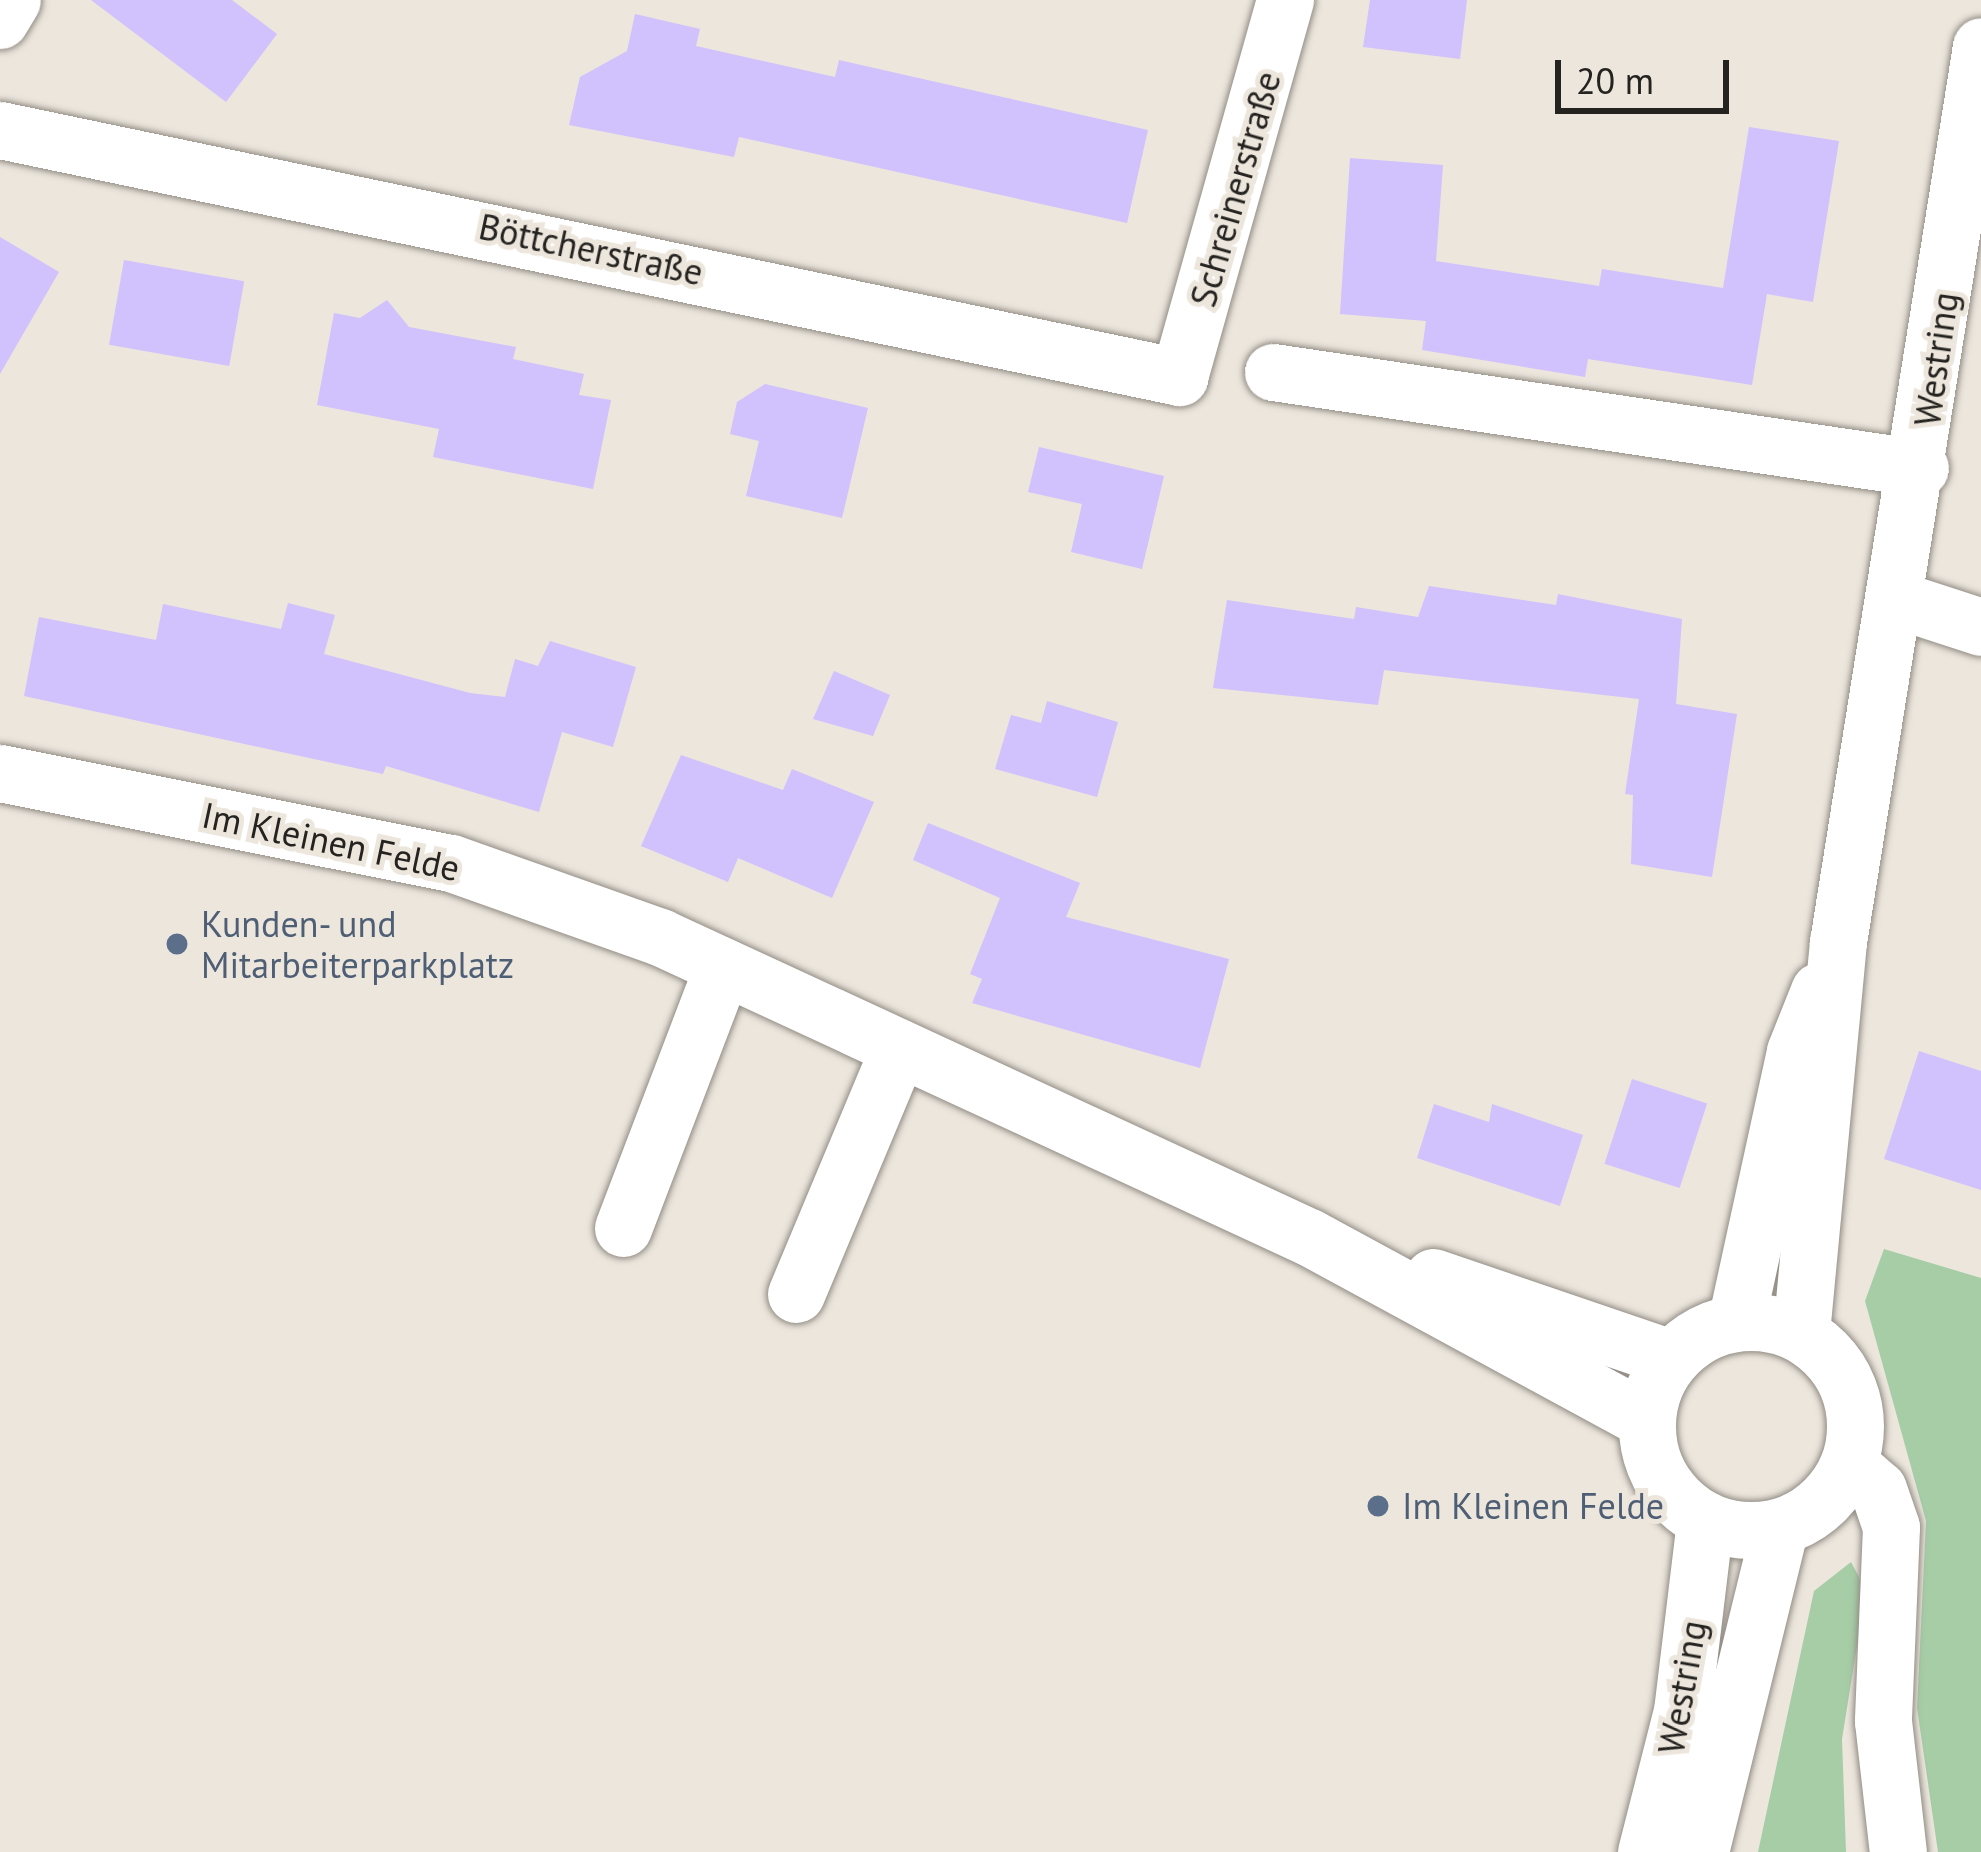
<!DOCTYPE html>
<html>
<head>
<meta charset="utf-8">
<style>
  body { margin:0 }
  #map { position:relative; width:1981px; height:1852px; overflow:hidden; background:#ece6dd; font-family:"PT Sans",sans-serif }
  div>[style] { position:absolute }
  .green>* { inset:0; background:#a6cda6 }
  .building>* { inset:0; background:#d1c1fd; transform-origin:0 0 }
  .roads { filter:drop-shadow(0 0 3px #928d85) drop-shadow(0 0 3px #928d85) }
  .minor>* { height:57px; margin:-28.5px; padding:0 28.5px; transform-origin:28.5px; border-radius:28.5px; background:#fff }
  .minor>.ring { margin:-28.5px; padding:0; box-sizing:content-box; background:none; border:57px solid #fff; border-radius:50% }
  .dots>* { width:33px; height:33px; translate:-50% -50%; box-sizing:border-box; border:6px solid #ece6dd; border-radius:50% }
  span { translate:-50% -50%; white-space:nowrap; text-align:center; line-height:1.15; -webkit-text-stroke:10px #ece6dd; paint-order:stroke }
  .street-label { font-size:36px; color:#252320 }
  .service-label { font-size:36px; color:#4e5e75 }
  .left { translate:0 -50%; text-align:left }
  .scale { position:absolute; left:1555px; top:60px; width:174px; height:54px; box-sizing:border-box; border:6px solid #252320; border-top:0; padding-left:15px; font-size:36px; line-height:42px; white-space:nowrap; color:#252320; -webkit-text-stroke:9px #ece6dd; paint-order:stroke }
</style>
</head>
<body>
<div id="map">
  <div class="green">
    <div style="clip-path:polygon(1884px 1249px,1981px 1278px,1981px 1852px,1938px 1852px,1917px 1708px,1926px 1521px,1865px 1301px)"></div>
    <div style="clip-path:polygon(1851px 1562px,1866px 1590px,1842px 1739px,1846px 1852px,1758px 1852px,1814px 1591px)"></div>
  </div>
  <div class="building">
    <div style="clip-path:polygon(91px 0,232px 0,277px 34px,226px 102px)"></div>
    <div style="clip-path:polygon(1370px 0,1467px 0,1460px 59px,1363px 47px)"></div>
    <div style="clip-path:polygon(635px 14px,700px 29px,696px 46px,835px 77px,839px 60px,1148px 130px,1127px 223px,739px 137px,734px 157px,569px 125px,580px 77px,627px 51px)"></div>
    <div style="clip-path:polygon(1749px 127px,1839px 141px,1813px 302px,1767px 294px,1752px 385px,1588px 359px,1585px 377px,1422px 350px,1426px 321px,1340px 314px,1350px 158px,1443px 165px,1436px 261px,1599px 286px,1602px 269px,1723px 288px)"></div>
    <div style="clip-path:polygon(0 237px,59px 272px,0 374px)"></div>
    <div style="left:124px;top:260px;width:122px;height:86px;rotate:10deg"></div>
    <div style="clip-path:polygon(387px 300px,409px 327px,516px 347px,513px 359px,584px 374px,579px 395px,611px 400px,593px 489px,433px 457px,439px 429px,317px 405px,334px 313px,360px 318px)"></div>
    <div style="clip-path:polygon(765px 384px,868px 408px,842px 518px,746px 496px,759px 441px,730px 434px,737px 402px)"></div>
    <div style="clip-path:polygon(1039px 447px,1164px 476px,1142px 569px,1071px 552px,1082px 504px,1028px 492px)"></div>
    <div style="clip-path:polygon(1429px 586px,1556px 605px,1558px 594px,1682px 619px,1676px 704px,1737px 714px,1712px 877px,1631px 864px,1633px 795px,1625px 794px,1639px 699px,1384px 670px,1378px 705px,1213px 688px,1227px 600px,1354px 619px,1356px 607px,1418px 617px)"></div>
    <div style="clip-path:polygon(288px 603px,335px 615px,324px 654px,470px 693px,505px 697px,515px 659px,538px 666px,550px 641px,636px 667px,613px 747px,562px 732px,539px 812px,386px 766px,383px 774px,24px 696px,39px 617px,156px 640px,163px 604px,281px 629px)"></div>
    <div style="clip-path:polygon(834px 671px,890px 695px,873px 736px,813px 719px)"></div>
    <div style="clip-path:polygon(1047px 701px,1118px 722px,1097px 797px,995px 769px,1011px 715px,1041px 723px)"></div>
    <div style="clip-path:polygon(681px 755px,783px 790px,792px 769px,874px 802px,832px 898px,738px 858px,728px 882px,641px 846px)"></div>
    <div style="clip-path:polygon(928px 823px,1080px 883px,1066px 917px,1229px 959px,1200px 1068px,972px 1003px,982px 979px,970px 974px,1000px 898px,913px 860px)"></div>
    <div style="clip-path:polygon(1919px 1051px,1981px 1071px,1981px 1190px,1884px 1159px)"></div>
    <div style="left:1632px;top:1079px;width:79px;height:89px;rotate:18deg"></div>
    <div style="clip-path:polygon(1434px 1104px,1489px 1122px,1492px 1104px,1583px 1135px,1560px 1206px,1417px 1158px)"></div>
  </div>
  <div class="roads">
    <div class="minor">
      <div style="left:0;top:20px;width:23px;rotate:-59deg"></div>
      <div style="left:0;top:130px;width:1205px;rotate:11.83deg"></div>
      <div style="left:1179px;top:377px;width:392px;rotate:-74.3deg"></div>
      <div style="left:1273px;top:372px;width:654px;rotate:8.44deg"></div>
      <div style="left:1898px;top:600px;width:87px;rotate:18deg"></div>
      <div style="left:0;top:773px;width:460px;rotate:11.3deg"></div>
      <div style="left:451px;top:863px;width:222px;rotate:19.5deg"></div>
      <div style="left:660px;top:937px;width:715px;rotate:24.81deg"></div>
      <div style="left:1309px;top:1237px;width:383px;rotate:28.5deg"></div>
      <div style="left:623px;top:1228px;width:280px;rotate:-69.1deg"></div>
      <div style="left:1433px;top:1277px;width:251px;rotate:18.8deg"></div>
      <div style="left:796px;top:1294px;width:267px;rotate:-67.3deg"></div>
      <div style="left:1736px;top:1322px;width:277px;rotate:-77.7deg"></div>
      <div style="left:1795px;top:1051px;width:65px;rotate:-68.2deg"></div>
      <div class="ring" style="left:1647px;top:1322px;width:151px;height:151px"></div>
      <div style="left:1801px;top:1333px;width:393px;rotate:-84.6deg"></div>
      <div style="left:1838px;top:942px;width:907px;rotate:-80.93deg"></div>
      <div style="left:1849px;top:1464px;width:38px;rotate:41deg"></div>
      <div style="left:1878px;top:1489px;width:40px;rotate:71.1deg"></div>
      <div style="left:1891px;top:1527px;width:194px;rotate:92.4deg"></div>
      <div style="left:1883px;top:1721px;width:132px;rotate:83.5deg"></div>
      <div style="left:1646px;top:1852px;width:146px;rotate:-75.7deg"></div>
      <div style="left:1682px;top:1711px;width:191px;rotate:-83.1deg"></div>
      <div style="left:1700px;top:1852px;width:335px;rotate:-76.2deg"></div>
    </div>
  </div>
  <div class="dots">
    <div style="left:177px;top:944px;background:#5c6f8a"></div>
    <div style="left:1378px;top:1506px;background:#5c6f8a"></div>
  </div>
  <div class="street-label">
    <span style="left:1235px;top:189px;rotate:-74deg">Schreinerstraße</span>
    <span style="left:591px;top:249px;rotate:12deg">Böttcherstraße</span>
    <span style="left:1936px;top:359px;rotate:-82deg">Westring</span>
    <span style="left:331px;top:841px;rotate:12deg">Im Kleinen Felde</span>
    <span style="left:1682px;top:1687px;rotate:-80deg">Westring</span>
  </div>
  <div class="service-label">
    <span class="left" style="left:201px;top:944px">Kunden- und<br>Mitarbeiterparkplatz</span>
    <span class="left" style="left:1402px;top:1506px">Im Kleinen Felde</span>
  </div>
  <div class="scale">20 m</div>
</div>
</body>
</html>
